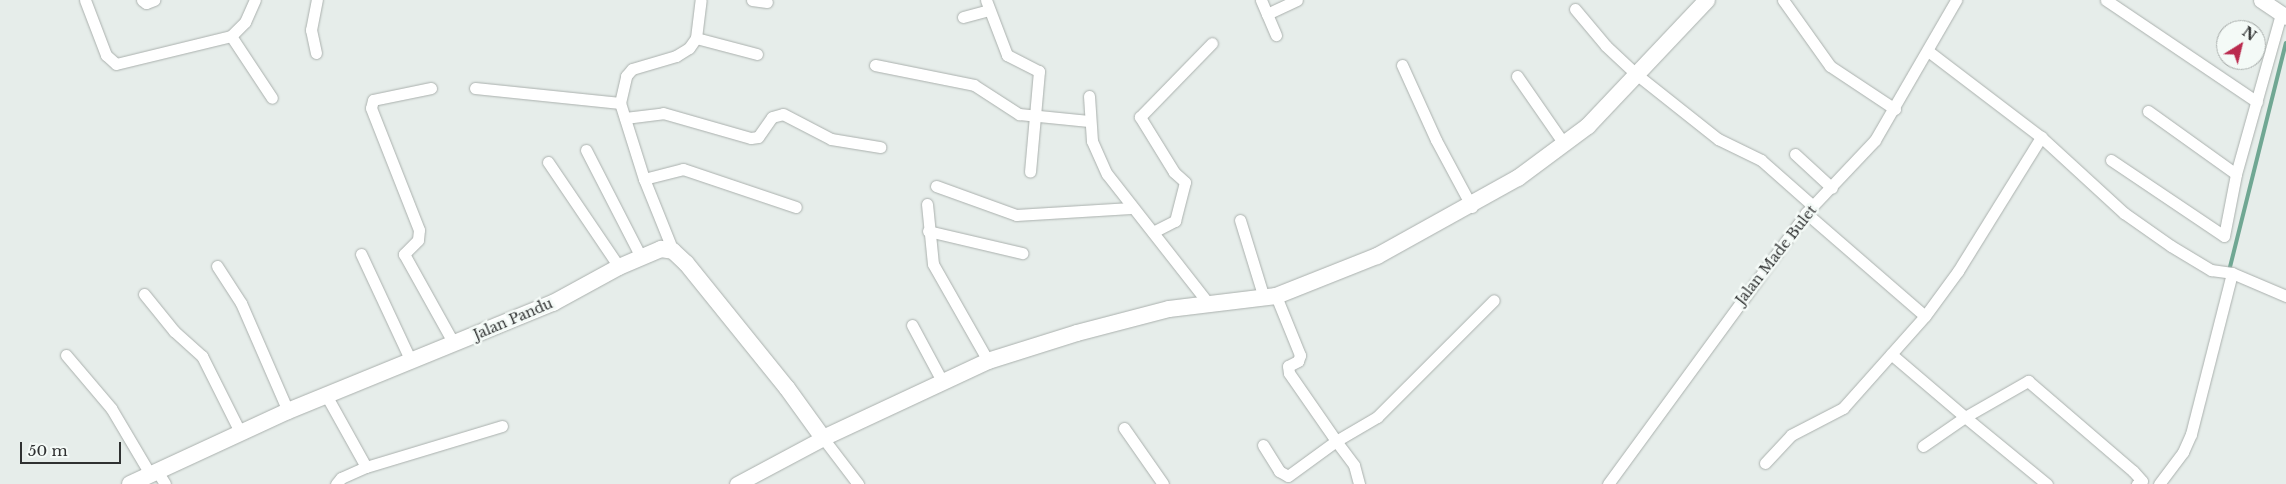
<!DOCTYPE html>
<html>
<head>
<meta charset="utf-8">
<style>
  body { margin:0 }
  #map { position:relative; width:2286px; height:484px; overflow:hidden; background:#e6edea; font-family:"Libre Baskerville",serif }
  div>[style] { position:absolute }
  .stream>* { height:4px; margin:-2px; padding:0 2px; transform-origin:2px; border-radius:2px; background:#70a793 }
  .roads { filter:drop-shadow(0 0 1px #aab0ad) drop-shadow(0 0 1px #aab0ad) }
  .minor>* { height:11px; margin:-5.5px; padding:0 5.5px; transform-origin:5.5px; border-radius:5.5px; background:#fff }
  .tertiary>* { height:15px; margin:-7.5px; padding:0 7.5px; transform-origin:7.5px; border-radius:7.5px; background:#fff }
  .secondary>* { height:16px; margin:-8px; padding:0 8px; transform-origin:8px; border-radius:8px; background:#fff }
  span { translate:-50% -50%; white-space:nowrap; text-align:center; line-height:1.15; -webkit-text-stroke:5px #f4faf7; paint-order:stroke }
  .street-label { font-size:14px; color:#2f3131 }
  .north { position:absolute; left:2216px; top:20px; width:50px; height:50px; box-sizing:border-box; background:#f4faf7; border:1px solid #a5aaa8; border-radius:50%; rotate:36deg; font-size:14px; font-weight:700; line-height:20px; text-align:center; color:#2f3131 }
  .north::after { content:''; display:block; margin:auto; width:18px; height:22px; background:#ba2a4e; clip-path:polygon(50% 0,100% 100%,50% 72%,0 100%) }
  .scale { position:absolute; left:20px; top:442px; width:101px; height:22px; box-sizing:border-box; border:2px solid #2f3131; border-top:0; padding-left:6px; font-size:15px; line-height:18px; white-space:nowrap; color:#2f3131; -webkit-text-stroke:4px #f4faf7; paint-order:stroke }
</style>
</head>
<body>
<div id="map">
  <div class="stream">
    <div style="left:2229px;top:271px;width:235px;rotate:-76deg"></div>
  </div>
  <div class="roads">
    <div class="minor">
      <div style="left:85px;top:0;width:59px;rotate:69.1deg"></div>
      <div style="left:106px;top:55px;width:13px;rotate:42deg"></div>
      <div style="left:116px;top:64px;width:118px;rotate:-13.7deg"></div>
      <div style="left:231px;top:36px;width:20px;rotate:-45deg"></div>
      <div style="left:245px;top:22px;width:24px;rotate:-66deg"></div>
      <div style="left:142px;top:0;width:5px;rotate:37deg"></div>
      <div style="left:146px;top:3px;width:9px;rotate:-21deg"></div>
      <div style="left:752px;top:0;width:15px;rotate:8deg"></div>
      <div style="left:986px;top:0;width:59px;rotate:69.1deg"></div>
      <div style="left:1007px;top:55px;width:36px;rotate:27deg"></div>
      <div style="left:1039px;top:71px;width:101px;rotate:95.1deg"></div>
      <div style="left:1261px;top:0;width:15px;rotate:67deg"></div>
      <div style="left:1267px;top:14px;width:33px;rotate:-25deg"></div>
      <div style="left:1783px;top:0;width:81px;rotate:54.5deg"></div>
      <div style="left:1830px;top:66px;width:78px;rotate:33.5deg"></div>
      <div style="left:2106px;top:0;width:182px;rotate:34deg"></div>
      <div style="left:1575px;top:9px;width:48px;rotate:50deg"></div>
      <div style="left:1606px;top:46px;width:41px;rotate:43deg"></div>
      <div style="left:1636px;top:74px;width:105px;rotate:38.4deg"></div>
      <div style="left:1718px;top:139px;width:48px;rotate:26deg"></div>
      <div style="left:1761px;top:160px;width:69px;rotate:41.5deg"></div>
      <div style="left:1267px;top:14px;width:23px;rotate:67deg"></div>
      <div style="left:963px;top:17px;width:27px;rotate:-15deg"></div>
      <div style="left:231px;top:36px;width:74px;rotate:56.5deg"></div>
      <div style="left:696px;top:38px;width:63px;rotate:14.7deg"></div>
      <div style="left:1928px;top:51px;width:142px;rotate:37.3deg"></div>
      <div style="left:2041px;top:137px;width:113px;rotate:42.5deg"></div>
      <div style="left:2124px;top:213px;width:57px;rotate:35.1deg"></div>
      <div style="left:2171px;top:246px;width:47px;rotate:31deg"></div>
      <div style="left:2211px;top:270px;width:21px;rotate:8deg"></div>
      <div style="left:2232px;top:273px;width:59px;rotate:23.1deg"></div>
      <div style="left:316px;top:53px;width:24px;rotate:-102deg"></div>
      <div style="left:311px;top:30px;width:31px;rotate:-79deg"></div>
      <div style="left:875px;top:65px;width:101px;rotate:11.4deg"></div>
      <div style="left:974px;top:85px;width:54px;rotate:32.8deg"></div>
      <div style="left:1019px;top:114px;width:70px;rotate:5.7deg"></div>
      <div style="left:1402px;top:65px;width:82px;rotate:65.6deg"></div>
      <div style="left:1436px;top:140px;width:76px;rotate:61.8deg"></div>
      <div style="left:1517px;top:76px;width:83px;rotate:55.3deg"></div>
      <div style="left:431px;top:88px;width:59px;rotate:168.3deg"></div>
      <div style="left:373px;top:100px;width:8px;rotate:104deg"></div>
      <div style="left:371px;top:108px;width:131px;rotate:68.5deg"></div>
      <div style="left:419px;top:230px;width:10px;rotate:96deg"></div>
      <div style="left:418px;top:240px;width:20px;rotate:135deg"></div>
      <div style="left:404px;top:254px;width:103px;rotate:60.9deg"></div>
      <div style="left:475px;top:88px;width:146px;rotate:5.9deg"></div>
      <div style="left:1089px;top:96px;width:45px;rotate:86.2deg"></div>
      <div style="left:1092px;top:141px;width:36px;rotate:66deg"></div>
      <div style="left:1107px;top:174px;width:164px;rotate:51.9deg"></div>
      <div style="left:2148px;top:111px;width:108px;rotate:35.6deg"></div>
      <div style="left:625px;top:118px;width:38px;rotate:-7deg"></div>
      <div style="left:663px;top:113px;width:91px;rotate:15.9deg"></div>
      <div style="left:751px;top:138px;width:7px;rotate:-8deg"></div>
      <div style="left:758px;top:137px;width:24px;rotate:-55deg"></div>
      <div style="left:772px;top:117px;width:11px;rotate:-15deg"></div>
      <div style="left:783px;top:114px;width:54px;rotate:27.5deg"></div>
      <div style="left:831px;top:139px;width:50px;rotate:9.3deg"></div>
      <div style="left:586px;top:150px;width:120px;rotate:62.8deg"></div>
      <div style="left:1795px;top:154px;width:50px;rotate:42.6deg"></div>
      <div style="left:2111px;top:160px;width:136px;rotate:33.9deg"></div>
      <div style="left:2224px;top:236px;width:63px;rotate:-79deg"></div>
      <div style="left:2236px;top:174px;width:166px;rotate:-74.3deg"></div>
      <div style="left:548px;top:162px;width:127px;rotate:55.9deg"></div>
      <div style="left:644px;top:179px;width:40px;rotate:-14.4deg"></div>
      <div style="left:683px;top:169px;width:119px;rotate:18.6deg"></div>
      <div style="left:936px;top:186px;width:85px;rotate:19.9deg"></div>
      <div style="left:1016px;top:215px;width:115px;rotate:-3.5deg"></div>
      <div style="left:927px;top:204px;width:60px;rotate:84.3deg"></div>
      <div style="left:933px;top:264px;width:112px;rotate:60.4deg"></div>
      <div style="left:1806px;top:213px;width:157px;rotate:40.9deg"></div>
      <div style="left:1240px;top:220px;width:82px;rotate:72.9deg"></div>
      <div style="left:928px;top:231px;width:97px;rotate:13.2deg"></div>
      <div style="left:1153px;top:232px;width:25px;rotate:-27deg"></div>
      <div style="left:1175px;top:221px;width:40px;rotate:-75.6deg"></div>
      <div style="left:1185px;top:182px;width:15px;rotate:-138deg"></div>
      <div style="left:1174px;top:172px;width:65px;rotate:-121.7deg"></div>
      <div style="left:1140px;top:117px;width:103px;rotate:-45.8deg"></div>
      <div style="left:673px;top:251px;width:78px;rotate:-111.9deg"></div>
      <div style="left:644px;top:179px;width:80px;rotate:-107.5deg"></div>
      <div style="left:620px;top:103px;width:28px;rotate:-77deg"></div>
      <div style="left:626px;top:76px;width:9px;rotate:-49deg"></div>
      <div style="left:632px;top:69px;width:46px;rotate:-16.5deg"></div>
      <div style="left:676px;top:56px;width:15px;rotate:-32deg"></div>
      <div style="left:689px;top:48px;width:12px;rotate:-55deg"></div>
      <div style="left:696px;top:38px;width:38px;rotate:-83deg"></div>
      <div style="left:361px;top:254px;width:118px;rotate:65deg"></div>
      <div style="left:217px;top:266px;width:44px;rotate:57deg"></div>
      <div style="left:241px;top:303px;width:118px;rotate:66.5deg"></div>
      <div style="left:144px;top:294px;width:48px;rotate:51deg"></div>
      <div style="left:174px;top:331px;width:38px;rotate:42deg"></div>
      <div style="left:202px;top:356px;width:85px;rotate:63.4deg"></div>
      <div style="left:1276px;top:296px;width:64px;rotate:67.9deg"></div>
      <div style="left:1300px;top:355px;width:6px;rotate:108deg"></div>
      <div style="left:1298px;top:361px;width:11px;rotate:153deg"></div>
      <div style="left:1288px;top:366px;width:7px;rotate:82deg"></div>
      <div style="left:1289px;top:373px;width:83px;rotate:55.3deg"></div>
      <div style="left:1336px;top:441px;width:48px;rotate:-30.3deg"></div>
      <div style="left:1377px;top:417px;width:165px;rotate:-45deg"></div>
      <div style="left:912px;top:325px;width:64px;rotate:61.8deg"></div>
      <div style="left:1891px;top:354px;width:97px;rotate:40.4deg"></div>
      <div style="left:1965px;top:417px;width:73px;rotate:-29.7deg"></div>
      <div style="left:2028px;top:381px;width:138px;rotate:40.6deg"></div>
      <div style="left:2133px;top:471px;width:13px;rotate:48deg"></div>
      <div style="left:2142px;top:481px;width:6px;rotate:149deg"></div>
      <div style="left:66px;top:355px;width:70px;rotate:49.7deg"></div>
      <div style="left:111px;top:408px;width:77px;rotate:59.4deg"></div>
      <div style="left:326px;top:395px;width:82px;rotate:60.9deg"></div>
      <div style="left:1124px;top:428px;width:68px;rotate:55.1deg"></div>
      <div style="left:823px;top:438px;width:58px;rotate:52.7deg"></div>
      <div style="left:1263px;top:445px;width:31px;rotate:58deg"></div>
      <div style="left:1279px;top:471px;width:10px;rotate:29deg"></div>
      <div style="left:1288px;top:476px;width:59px;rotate:-36.1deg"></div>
      <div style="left:1336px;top:441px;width:30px;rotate:53deg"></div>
      <div style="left:1354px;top:465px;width:20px;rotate:75deg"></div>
      <div style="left:1923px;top:446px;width:51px;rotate:-34.6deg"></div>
      <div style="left:1965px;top:417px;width:106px;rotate:39.3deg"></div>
      <div style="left:1765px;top:463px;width:38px;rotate:-47deg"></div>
      <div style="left:1791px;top:435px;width:59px;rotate:-27.4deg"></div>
      <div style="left:1843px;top:408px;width:123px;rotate:-48.3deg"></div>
      <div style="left:1925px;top:316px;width:56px;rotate:-53.7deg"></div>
      <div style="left:1958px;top:271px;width:158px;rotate:-58.2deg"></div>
      <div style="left:157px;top:471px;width:15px;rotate:58deg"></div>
      <div style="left:336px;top:484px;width:8px;rotate:-50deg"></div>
      <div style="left:341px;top:478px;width:27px;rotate:-24deg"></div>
      <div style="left:366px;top:467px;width:142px;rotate:-16.8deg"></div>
      <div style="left:1608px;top:484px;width:336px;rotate:-53.8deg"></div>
      <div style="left:1806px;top:213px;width:100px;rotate:-46.6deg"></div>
      <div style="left:1875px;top:140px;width:162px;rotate:-59.9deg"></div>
      <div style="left:2159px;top:484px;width:40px;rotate:-53deg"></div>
      <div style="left:2183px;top:452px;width:20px;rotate:-66deg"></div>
      <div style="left:2191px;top:434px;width:166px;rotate:-75.7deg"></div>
    </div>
    <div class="tertiary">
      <div style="left:2261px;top:0;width:30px;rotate:34deg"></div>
      <div style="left:737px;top:484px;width:98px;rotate:-28.1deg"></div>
    </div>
    <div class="secondary">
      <div style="left:130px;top:484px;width:174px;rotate:-24.8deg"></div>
      <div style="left:288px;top:411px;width:286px;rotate:-22.2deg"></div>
      <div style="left:553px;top:303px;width:75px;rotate:-28.6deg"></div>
      <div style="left:619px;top:267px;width:46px;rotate:-23.2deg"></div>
      <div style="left:661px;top:249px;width:12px;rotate:9deg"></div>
      <div style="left:673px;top:251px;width:18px;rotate:43deg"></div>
      <div style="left:686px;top:263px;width:161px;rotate:51.1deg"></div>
      <div style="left:787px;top:388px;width:62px;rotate:54.2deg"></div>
      <div style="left:823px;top:438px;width:182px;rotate:-25deg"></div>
      <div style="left:988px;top:361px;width:93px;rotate:-17.5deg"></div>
      <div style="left:1077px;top:333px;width:95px;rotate:-14.6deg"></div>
      <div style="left:1169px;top:309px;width:108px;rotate:-6.9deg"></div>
      <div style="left:1276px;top:296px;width:109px;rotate:-21.6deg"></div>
      <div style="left:1377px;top:256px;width:161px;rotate:-29deg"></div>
      <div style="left:1518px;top:178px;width:87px;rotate:-36.6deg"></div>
      <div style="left:1588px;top:126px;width:173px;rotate:-46.6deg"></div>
    </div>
  </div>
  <div class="street-label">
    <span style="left:1776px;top:255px;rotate:-52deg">Jalan Made Bulet</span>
    <span style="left:513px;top:319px;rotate:-23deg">Jalan Pandu</span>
  </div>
  <div class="north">N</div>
  <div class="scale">50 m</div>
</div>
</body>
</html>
